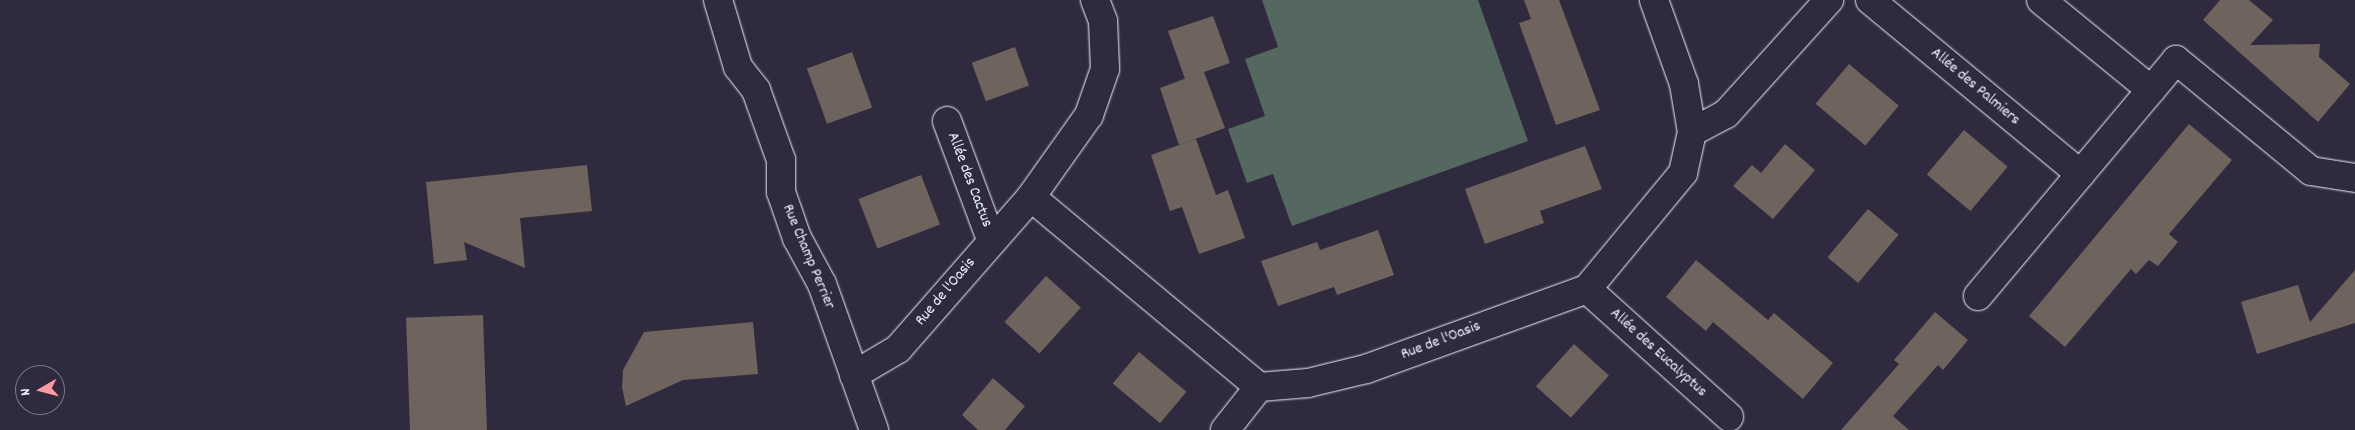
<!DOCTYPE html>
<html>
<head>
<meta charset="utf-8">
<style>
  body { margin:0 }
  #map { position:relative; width:2355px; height:430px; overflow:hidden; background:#2f2a3d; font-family:Dekko,sans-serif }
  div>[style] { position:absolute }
  .green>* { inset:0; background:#556860 }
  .building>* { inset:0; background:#6f635e; transform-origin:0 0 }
  .roads { filter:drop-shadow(0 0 1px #e8f1f8) drop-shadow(0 0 1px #e8f1f8) }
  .minor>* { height:28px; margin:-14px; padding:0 14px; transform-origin:14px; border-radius:14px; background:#2f2a3d }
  span { translate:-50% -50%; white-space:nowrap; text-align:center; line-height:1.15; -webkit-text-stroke:4px #2f2a3d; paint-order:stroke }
  .street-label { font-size:16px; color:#e8f1f8 }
  .north { position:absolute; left:15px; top:365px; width:50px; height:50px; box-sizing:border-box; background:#2f2a3d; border:1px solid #797a88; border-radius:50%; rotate:262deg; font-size:14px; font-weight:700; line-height:20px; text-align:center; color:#e8f1f8 }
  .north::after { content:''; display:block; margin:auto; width:18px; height:22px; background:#ff9aa2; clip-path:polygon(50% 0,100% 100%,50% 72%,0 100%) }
</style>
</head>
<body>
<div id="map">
  <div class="green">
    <div style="clip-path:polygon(1262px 0,1478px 0,1528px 141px,1292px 226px,1273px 174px,1247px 183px,1228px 129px,1265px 116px,1245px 59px,1278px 47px)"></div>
  </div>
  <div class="building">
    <div style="clip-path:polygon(1524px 0,1559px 0,1600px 110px,1556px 125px,1519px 23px,1531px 19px)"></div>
    <div style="clip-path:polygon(2220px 0,2249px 0,2273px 20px,2250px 45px,2320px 44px,2319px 57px,2350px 84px,2318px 122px,2203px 20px)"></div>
    <div style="clip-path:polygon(1213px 16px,1230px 63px,1204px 72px,1225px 128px,1179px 145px,1160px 88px,1203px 72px,1185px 79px,1168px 31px)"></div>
    <div style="left:1015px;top:47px;width:41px;height:46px;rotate:70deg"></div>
    <div style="left:852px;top:52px;width:59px;height:48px;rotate:70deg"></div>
    <div style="left:1849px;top:64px;width:65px;height:52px;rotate:40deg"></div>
    <div style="clip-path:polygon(2189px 124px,2232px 160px,2169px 234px,2178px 242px,2158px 266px,2149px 260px,2136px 274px,2131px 269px,2065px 347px,2029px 316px)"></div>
    <div style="left:1964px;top:130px;width:57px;height:58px;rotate:40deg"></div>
    <div style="clip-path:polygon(1196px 139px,1216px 195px,1228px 190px,1245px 238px,1199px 254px,1182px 207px,1170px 211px,1151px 155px)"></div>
    <div style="clip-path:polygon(1785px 144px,1815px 170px,1773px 219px,1733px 186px,1752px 165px,1761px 173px)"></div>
    <div style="clip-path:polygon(1585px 146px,1602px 189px,1540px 211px,1544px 223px,1485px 244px,1465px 189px)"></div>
    <div style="clip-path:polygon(587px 165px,592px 211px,520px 218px,525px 268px,464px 242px,467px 260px,434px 264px,426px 182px)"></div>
    <div style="left:921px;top:175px;width:53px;height:67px;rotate:69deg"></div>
    <div style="left:1868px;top:209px;width:40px;height:63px;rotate:40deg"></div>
    <div style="clip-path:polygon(1378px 230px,1394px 275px,1337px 295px,1334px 287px,1278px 306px,1261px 261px,1317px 242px,1320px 250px)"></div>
    <div style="clip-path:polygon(1696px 260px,1768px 320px,1774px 313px,1833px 363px,1803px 399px,1713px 322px,1706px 331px,1666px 297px)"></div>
    <div style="clip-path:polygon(2355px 270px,2355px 323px,2257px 354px,2241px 302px,2298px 285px,2310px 322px)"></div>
    <div style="left:1046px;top:276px;width:47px;height:62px;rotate:42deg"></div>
    <div style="clip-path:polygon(1935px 312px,1968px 340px,1943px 370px,1938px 365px,1893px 416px,1909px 430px,1841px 430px,1899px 364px,1894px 360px)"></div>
    <div style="left:483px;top:315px;width:115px;height:77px;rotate:88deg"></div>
    <div style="clip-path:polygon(753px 322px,758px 374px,683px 380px,626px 406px,622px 387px,623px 370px,644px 332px)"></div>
    <div style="left:1574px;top:344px;width:47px;height:57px;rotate:42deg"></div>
    <div style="left:1139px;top:352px;width:62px;height:41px;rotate:40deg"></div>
    <div style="clip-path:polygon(993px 378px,1025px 406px,1005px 430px,978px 430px,962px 415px)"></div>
  </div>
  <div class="roads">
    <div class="minor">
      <div style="left:718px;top:0;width:70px;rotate:73.4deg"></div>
      <div style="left:738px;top:67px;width:29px;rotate:52deg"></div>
      <div style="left:756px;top:90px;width:74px;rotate:70.3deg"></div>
      <div style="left:781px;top:160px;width:32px;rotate:90deg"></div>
      <div style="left:781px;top:192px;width:49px;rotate:70.8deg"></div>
      <div style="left:797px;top:238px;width:52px;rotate:61.5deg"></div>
      <div style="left:822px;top:284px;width:155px;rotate:70.4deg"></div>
      <div style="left:1095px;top:0;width:22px;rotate:69deg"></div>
      <div style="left:1103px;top:21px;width:48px;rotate:87.6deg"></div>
      <div style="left:1105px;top:69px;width:49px;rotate:109.2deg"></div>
      <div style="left:1089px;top:115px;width:100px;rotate:125.3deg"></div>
      <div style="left:1031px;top:197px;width:297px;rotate:39.8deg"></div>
      <div style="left:1259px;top:387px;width:49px;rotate:-4.7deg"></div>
      <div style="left:1308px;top:383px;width:60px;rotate:-13.6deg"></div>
      <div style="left:1366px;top:369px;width:235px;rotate:-19.9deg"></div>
      <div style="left:1587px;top:289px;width:151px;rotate:-50.4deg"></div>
      <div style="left:1683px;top:173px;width:42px;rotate:-77.6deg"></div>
      <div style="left:1692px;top:132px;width:49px;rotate:-99.5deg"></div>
      <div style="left:1684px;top:84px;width:89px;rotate:-109.7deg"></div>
      <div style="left:1870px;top:0;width:273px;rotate:39.6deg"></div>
      <div style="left:2151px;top:90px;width:39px;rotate:-50deg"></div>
      <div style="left:2176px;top:60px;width:175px;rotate:39.4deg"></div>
      <div style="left:2311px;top:171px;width:45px;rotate:9deg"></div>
      <div style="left:947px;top:121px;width:126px;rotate:69.6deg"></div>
      <div style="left:1692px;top:132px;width:38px;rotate:-28deg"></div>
      <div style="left:1726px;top:114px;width:154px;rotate:-47.9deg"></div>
      <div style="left:1587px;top:289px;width:191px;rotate:42deg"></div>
      <div style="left:1978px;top:296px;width:269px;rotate:-50deg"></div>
      <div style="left:2151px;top:90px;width:142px;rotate:-140.7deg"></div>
      <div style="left:854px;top:375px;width:51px;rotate:-30.6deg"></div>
      <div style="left:898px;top:349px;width:202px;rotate:-48.8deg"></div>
      <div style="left:1225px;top:430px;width:55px;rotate:-51.7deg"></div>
    </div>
  </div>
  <div class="street-label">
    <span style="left:1975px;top:87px;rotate:40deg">Allée des Palmiers</span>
    <span style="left:969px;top:180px;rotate:69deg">Allée des Cactus</span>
    <span style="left:808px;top:257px;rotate:67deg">Rue Champ Perrier</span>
    <span style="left:946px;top:292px;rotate:-50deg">Rue de l'Oasis</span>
    <span style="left:1441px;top:341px;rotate:-21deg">Rue de l'Oasis</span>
    <span style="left:1658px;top:353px;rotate:42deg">Allée des Eucalyptus</span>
  </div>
  <div class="north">N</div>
</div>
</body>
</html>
